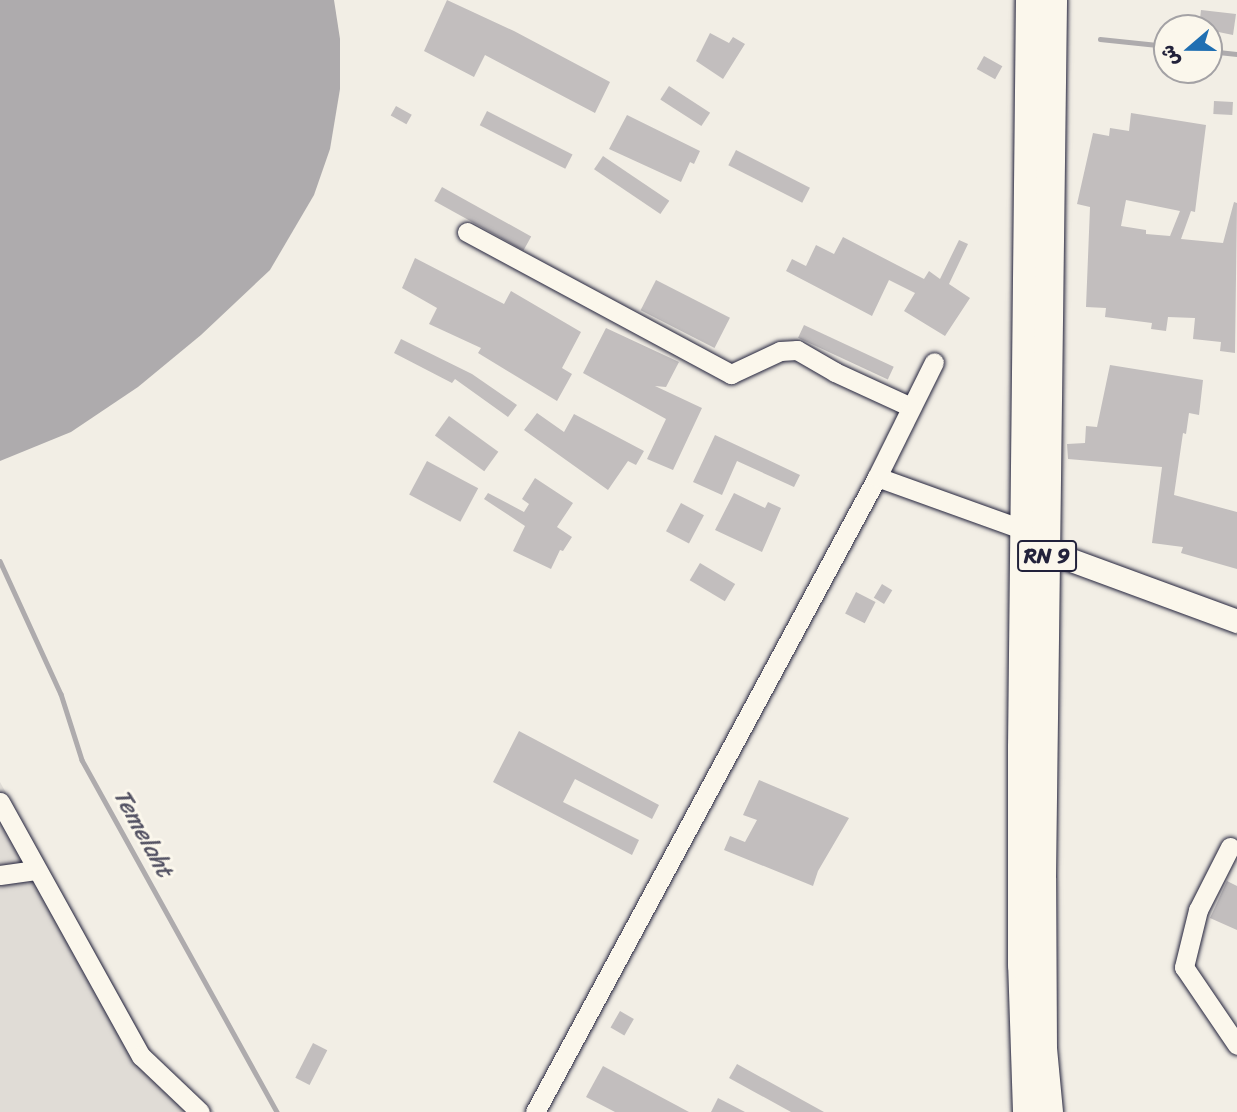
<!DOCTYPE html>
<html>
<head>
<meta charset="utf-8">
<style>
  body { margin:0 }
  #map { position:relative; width:1237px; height:1112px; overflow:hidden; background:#f2eee5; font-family:Sriracha,"Playpen Sans Arabic",sans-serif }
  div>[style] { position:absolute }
  .built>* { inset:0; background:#e0dcd6 }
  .water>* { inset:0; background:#aeabad }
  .stream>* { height:4.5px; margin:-2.25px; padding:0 2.25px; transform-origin:2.25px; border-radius:2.25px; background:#aeabad }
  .building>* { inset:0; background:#c2bebe; transform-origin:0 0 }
  .roads { filter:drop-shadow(0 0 2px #22223b) drop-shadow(0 0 2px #22223b) }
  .minor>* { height:19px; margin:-9.5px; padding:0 9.5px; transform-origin:9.5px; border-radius:9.5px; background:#fbf7ec }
  .major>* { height:23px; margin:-11.5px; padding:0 11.5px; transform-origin:11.5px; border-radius:11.5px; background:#fbf7ec }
  .highway>* { height:28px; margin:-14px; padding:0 14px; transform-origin:14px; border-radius:14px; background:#fbf7ec }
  span { translate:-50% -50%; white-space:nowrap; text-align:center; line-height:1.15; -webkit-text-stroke:6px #fbf7ec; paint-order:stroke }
  .shield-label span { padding:2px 5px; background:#fbf7ec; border:2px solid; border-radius:5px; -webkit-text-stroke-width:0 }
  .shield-label { font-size:21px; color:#22223b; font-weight:700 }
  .water-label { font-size:24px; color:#535263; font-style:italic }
  .north { position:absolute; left:1153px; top:14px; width:70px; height:70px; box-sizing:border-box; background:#fbf7ec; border:2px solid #a4a2a5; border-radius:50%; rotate:250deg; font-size:19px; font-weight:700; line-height:28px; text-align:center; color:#22223b }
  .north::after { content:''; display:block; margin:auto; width:24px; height:32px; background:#1f6fb2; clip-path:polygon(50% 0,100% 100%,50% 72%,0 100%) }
</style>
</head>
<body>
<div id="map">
  <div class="built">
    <div style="clip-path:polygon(0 782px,156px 1060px,215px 1112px,0 1112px)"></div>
  </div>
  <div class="water">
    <div style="clip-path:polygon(0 0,334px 0,340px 39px,340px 89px,330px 149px,314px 195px,270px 270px,201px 335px,138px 387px,71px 432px,0 461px)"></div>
  </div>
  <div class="stream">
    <div style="left:1100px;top:39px;width:67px;rotate:6deg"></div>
    <div style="left:1209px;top:51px;width:28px;rotate:6deg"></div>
    <div style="left:0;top:561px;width:146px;rotate:65.4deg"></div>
    <div style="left:61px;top:694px;width:69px;rotate:72.3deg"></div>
    <div style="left:82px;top:760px;width:402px;rotate:61deg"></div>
  </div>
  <div class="building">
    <div style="clip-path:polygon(447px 0,514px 31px,610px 82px,595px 113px,485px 55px,474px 77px,424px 51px)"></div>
    <div style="clip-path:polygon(1201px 10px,1236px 14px,1233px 35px,1199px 28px)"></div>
    <div style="clip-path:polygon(710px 33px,729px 43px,733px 37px,745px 44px,723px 79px,696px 61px)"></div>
    <div style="left:984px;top:56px;width:21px;height:15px;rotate:29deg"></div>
    <div style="left:669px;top:86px;width:49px;height:16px;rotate:33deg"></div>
    <div style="left:1214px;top:101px;width:19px;height:13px;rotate:3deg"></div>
    <div style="left:396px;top:106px;width:18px;height:11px;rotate:29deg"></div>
    <div style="left:487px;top:111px;width:96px;height:16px;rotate:27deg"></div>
    <div style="clip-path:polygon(evenodd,1131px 113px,1206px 125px,1195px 212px,1191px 211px,1181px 239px,1223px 243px,1234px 202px,1237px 203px,1235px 353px,1220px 351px,1221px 342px,1193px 339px,1195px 318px,1168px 317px,1166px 331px,1151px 329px,1152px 323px,1105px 317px,1106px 308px,1086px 307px,1090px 207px,1077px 204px,1093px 133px,1109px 136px,1110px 128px,1129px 131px,1131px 113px,1126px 200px,1180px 211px,1170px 236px,1146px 234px,1146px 230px,1121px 226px,1126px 200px)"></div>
    <div style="clip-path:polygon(627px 115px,700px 151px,694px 164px,690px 162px,681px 182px,609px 149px)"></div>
    <div style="left:736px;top:150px;width:83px;height:17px;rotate:27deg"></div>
    <div style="left:603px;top:156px;width:80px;height:16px;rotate:34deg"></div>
    <div style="left:442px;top:187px;width:102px;height:16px;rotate:29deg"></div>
    <div style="clip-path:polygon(843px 237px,924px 279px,929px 271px,940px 279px,959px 240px,968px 244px,949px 284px,970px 298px,945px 336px,904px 311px,915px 293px,889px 280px,872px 316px,786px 271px,792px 259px,806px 266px,816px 245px,834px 254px)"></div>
    <div style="clip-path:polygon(415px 258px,504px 304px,511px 291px,581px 332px,562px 368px,572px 374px,557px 401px,478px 353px,481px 348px,429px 324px,437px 308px,402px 288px)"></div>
    <div style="left:656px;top:280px;width:83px;height:34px;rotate:27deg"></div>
    <div style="left:804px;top:325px;width:99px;height:14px;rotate:25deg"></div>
    <div style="clip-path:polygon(606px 328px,679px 362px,666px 387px,655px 386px,702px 408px,673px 470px,647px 459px,666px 419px,583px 373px)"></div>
    <div style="clip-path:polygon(401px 339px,472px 374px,517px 405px,508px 417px,455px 379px,452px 383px,394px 353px)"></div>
    <div style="clip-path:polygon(1110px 365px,1203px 380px,1199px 415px,1189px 413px,1186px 434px,1183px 433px,1174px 495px,1237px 512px,1237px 569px,1181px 553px,1183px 547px,1152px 543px,1162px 467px,1068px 459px,1067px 444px,1085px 443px,1086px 426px,1097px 427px)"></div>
    <div style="clip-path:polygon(537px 413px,564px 432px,574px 414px,644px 451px,636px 465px,628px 461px,608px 490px,524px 430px)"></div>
    <div style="left:449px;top:416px;width:61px;height:24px;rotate:36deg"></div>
    <div style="clip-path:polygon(715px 435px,800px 475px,794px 487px,737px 461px,722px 495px,693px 482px)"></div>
    <div style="left:427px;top:461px;width:58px;height:38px;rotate:28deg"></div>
    <div style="clip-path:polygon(535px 478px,573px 503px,557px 527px,572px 537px,563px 551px,560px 550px,551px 569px,513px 551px,525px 526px,484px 499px,488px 493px,524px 512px,529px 504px,522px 499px)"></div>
    <div style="clip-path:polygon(734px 493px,765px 508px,768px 502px,781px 508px,762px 552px,715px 530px)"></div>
    <div style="left:681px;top:503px;width:26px;height:32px;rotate:28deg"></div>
    <div style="left:700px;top:563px;width:41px;height:20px;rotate:31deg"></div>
    <div style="left:882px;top:584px;width:12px;height:16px;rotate:31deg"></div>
    <div style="left:856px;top:592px;width:22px;height:24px;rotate:27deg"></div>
    <div style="clip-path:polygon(519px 731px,659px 805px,652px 819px,575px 779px,563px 802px,639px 840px,632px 855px,493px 782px)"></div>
    <div style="clip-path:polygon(759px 780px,849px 818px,818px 871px,813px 886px,724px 850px,730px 836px,745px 842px,757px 820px,743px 815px)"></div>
    <div style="clip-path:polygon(1227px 881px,1237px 886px,1237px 930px,1210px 918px)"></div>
    <div style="left:620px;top:1011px;width:16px;height:19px;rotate:30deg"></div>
    <div style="left:313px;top:1043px;width:16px;height:39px;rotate:27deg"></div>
    <div style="clip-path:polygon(737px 1064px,824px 1112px,791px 1112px,729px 1078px)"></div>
    <div style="clip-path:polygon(603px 1066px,689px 1112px,615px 1112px,586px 1097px)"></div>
    <div style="clip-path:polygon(718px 1098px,745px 1112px,711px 1112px)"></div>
  </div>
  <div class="roads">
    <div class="minor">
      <div style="left:467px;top:232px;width:300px;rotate:28.3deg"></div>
      <div style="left:731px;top:374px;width:54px;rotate:-25.1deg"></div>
      <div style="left:780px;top:351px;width:17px;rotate:-3deg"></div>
      <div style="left:797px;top:350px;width:44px;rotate:30.1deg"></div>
      <div style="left:835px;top:372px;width:81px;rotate:24.7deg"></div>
      <div style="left:877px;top:477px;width:156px;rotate:19.8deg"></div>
      <div style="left:0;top:802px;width:291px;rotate:61deg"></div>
      <div style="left:141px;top:1056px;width:81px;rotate:43.5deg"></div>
      <div style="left:1230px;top:847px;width:71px;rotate:116.9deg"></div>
      <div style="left:1198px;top:910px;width:59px;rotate:103.8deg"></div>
      <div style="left:1184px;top:967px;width:94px;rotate:55.8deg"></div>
      <div style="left:0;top:875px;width:36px;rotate:-8deg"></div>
      <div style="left:535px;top:1112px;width:721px;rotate:-61.69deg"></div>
      <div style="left:877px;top:477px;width:128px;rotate:-63.6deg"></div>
    </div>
    <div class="major">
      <div style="left:1033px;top:546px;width:217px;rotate:20.2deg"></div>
    </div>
    <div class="highway">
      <div style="left:1027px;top:1112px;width:147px;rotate:-91.9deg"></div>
      <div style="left:1022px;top:965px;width:217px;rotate:-90deg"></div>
      <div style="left:1022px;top:748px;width:748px;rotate:-89.39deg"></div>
      <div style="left:1049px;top:1112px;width:63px;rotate:-95.4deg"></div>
      <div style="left:1043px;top:1049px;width:171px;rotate:-90.3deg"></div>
      <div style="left:1042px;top:878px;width:878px;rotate:-89.28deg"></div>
    </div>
  </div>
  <div class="shield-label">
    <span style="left:1047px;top:556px">RN 9</span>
  </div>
  <div class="water-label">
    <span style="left:143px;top:833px;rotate:61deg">Temelaht</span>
  </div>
  <div class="north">ش</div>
</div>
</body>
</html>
